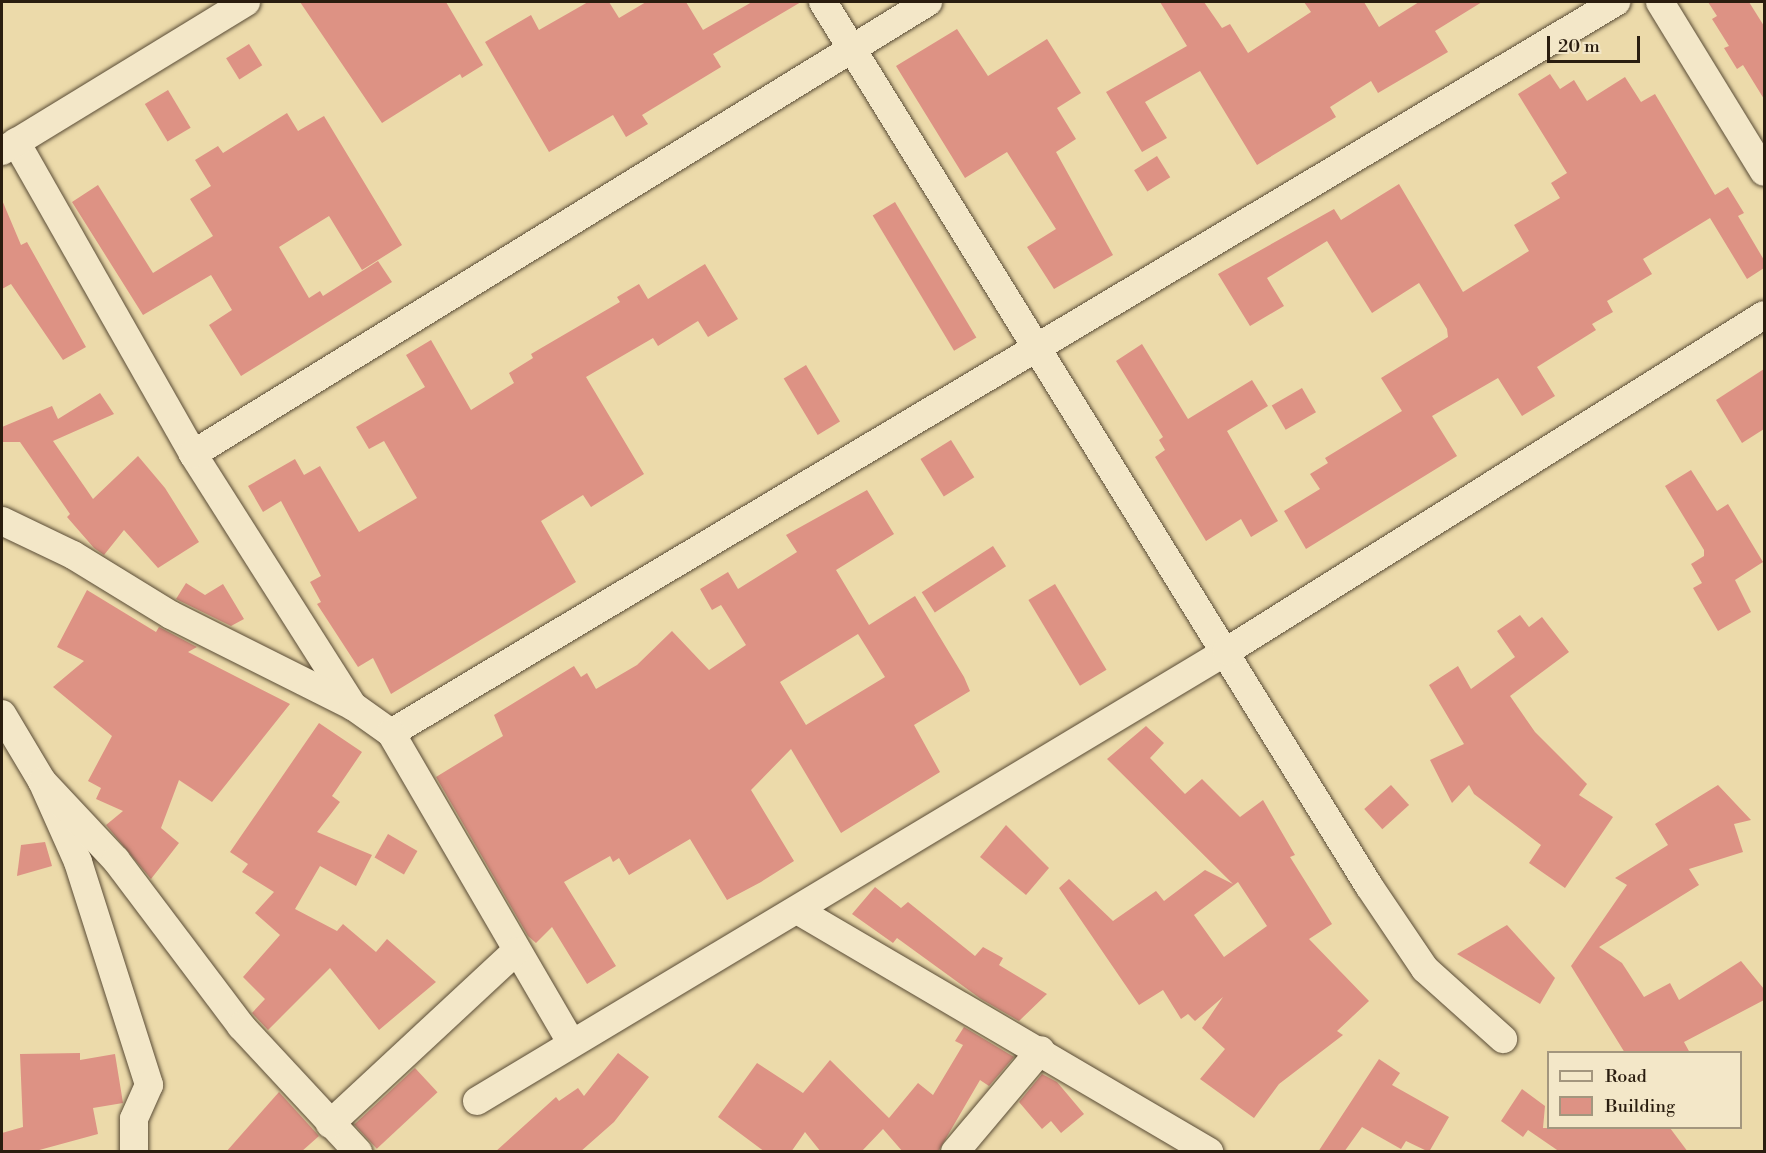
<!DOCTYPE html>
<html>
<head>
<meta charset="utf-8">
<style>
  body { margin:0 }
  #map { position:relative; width:1766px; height:1153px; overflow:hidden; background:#ecdaaa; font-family:"Libre Bodoni",serif }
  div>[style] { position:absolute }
  .building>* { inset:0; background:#dd9284; transform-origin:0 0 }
  .roads { filter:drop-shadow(0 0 2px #5a4c36) drop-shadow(0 0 2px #5a4c36) }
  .street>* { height:28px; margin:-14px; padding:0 14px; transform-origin:14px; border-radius:14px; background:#f3e7c8 }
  span { translate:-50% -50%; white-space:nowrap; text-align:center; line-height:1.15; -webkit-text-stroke:5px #f3e7c8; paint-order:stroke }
  .frame { position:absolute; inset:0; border:3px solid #2a1d0f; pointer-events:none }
  .legend { position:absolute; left:1547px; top:1051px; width:195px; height:78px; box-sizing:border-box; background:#f3e7c8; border:2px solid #a3967e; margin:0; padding:8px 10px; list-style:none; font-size:18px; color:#2a1d0f }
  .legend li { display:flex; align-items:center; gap:12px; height:30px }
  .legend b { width:30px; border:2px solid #a3967e }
  .scale { position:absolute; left:1547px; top:36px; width:93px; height:27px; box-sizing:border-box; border:3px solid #2a1d0f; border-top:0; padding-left:8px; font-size:18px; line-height:21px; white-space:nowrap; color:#2a1d0f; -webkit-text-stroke:4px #f3e7c8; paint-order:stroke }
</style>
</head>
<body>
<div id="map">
  <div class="building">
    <div style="clip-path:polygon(300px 2px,446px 2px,483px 65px,462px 78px,460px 74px,382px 123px)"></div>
    <div style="clip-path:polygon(588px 2px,609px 2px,619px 18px,646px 2px,686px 2px,703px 30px,752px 2px,801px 2px,713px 54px,721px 67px,642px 115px,648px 124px,626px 137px,613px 115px,549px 152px,485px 42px,531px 15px,539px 30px)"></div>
    <div style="clip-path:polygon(1160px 2px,1204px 2px,1222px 28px,1230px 24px,1248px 53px,1311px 12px,1304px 2px,1364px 2px,1379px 27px,1419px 2px,1482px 2px,1435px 31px,1448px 52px,1378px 93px,1371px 81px,1330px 107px,1336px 117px,1257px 165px,1200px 71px,1145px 102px,1167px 138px,1142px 152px,1106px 92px,1187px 46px)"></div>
    <div style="clip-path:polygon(1708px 2px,1749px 2px,1764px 26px,1764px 99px,1743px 65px,1737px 69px,1724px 48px,1729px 46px,1712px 19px,1717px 16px)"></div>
    <div style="clip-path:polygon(957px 29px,988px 76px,1047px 39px,1081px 93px,1057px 108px,1076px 139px,1056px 152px,1113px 255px,1054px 289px,1027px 247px,1056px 229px,1007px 152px,965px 178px,896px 66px)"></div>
    <div style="left:249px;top:44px;width:25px;height:27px;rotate:58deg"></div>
    <div style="clip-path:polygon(1550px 74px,1560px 89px,1574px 80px,1587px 101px,1625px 77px,1641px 102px,1655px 94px,1715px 195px,1728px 187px,1744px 213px,1738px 216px,1764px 260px,1764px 268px,1747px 279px,1710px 218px,1643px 259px,1652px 274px,1607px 301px,1613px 312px,1592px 324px,1596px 330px,1537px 367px,1555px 396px,1522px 416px,1498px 378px,1432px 416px,1457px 456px,1306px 549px,1284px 511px,1320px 489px,1310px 474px,1328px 463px,1325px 458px,1402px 411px,1381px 378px,1448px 337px,1447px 329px,1419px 283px,1372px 313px,1327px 241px,1267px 278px,1284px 306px,1250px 326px,1218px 274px,1334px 209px,1341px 220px,1399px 184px,1463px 292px,1529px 251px,1514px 225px,1560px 198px,1551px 183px,1567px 173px,1518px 94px)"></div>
    <div style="left:168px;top:90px;width:44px;height:27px;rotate:59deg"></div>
    <div style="clip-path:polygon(287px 113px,298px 131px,324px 116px,402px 245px,362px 270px,329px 216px,279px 247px,309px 298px,320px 291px,323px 296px,378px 261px,392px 282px,241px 376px,209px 325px,232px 310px,211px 275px,143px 315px,72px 202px,98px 185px,153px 273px,213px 236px,190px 199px,211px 186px,195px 160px,218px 146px,223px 153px)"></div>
    <div style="left:1157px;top:156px;width:25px;height:27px;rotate:58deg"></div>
    <div style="clip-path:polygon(2px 200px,21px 245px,27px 242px,86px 347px,63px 360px,11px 284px,2px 289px)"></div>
    <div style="left:895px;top:202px;width:158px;height:26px;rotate:59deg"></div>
    <div style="clip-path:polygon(705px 264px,738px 319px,708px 337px,698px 321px,658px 346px,653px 338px,586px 377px,644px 474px,591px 507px,583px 495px,541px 521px,576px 582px,391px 694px,373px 658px,358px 667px,317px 604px,321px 602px,310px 582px,321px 576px,281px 501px,263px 512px,248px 486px,295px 459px,304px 475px,320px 466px,359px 532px,417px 498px,384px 441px,369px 449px,356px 427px,425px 387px,406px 355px,431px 340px,471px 410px,514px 383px,509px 373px,533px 358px,531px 354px,620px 302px,617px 297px,639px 284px,648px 299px)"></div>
    <div style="clip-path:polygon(1142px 344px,1188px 419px,1252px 380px,1268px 406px,1227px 431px,1278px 521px,1251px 537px,1241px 519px,1206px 541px,1155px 457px,1165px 450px,1159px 440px,1163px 437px,1116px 361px)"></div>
    <div style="left:806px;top:365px;width:66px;height:26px;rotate:59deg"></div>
    <div style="clip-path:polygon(1764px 369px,1764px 429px,1742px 443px,1716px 400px)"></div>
    <div style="left:1302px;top:388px;width:28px;height:35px;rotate:60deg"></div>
    <div style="clip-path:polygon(100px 393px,114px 414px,53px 441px,93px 499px,138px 456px,165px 488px,199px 542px,158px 568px,124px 530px,104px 555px,94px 548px,67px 517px,70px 514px,20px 442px,2px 442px,2px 427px,52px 406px,58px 419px)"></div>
    <div style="left:951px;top:440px;width:44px;height:36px;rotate:58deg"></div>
    <div style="clip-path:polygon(1691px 470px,1717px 511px,1728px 504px,1763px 562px,1735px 580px,1751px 612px,1718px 631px,1693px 588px,1702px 583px,1691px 564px,1704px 556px,1704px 550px,1665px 486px)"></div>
    <div style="clip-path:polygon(evenodd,867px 490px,894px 534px,836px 570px,869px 625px,915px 596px,964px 677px,970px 691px,914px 725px,940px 772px,841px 833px,791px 749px,751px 790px,794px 861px,761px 882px,727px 900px,690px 839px,629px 875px,619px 858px,613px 862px,610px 856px,564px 882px,616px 966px,587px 984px,552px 927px,536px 943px,528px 936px,436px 777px,503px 736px,494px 715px,574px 666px,581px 677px,587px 673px,596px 689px,637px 665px,672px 631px,709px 670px,746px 645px,721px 605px,712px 610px,700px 589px,728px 572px,738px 589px,797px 552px,786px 535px,867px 490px,858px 634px,885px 677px,806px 725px,780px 682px,858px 634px)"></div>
    <div style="left:993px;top:546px;width:24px;height:85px;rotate:57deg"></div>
    <div style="clip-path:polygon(186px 583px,205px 595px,223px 584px,244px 619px,231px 626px,176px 599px)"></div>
    <div style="left:1055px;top:584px;width:100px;height:31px;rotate:59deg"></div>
    <div style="clip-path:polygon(87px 590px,156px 632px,159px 627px,197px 647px,188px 652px,290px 704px,212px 802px,179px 780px,161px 828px,179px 843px,151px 879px,106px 825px,123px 811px,96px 799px,101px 788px,88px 781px,112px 736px,53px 687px,84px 661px,57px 647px)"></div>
    <div style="clip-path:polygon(1520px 615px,1529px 627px,1542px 617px,1569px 652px,1510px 696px,1535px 732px,1587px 784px,1579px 795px,1613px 817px,1565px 888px,1529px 863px,1541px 845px,1474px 794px,1469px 785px,1452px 803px,1430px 760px,1464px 744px,1429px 685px,1458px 666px,1471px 689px,1515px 657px,1497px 631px)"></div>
    <div style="clip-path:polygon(319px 723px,362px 752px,332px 796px,340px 802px,317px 832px,372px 855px,356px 886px,320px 866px,295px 909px,337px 931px,343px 924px,376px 952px,387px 939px,436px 982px,379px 1030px,330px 968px,268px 1030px,252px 1013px,265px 999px,243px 977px,280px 935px,255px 913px,274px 892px,242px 872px,248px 864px,230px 852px)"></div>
    <div style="clip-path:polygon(evenodd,1146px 726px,1164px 743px,1150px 758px,1185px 794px,1202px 779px,1240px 817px,1263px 800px,1295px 855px,1290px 857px,1332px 924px,1309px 939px,1369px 1001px,1337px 1031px,1343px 1035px,1279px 1084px,1254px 1118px,1200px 1079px,1225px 1049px,1202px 1028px,1223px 997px,1195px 1021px,1188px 1014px,1181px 1019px,1163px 990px,1139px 1005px,1059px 888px,1069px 879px,1113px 921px,1156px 891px,1164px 901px,1205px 870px,1233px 884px,1107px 759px,1146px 726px,1238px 882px,1267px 926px,1224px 957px,1194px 915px,1238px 882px)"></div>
    <div style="left:1391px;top:785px;width:27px;height:36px;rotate:48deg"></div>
    <div style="clip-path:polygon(1718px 785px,1751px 820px,1734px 824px,1743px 852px,1689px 869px,1699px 885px,1599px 947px,1622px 963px,1644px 997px,1670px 983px,1679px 1000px,1741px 961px,1764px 989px,1764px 1000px,1684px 1042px,1690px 1053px,1625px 1053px,1571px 966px,1627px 885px,1615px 878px,1668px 845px,1655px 824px)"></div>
    <div style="clip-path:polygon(1006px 825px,1049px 868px,1026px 895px,980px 857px)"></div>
    <div style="left:388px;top:834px;width:34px;height:27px;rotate:30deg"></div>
    <div style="clip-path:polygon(45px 842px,52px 866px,17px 876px,21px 845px)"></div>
    <div style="clip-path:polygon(875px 887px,901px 908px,908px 902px,975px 956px,983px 947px,1003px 958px,999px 965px,1047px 994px,1019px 1021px,981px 999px,897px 938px,893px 943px,852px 914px)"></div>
    <div style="clip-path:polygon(1507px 925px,1555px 978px,1540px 1004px,1457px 954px)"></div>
    <div style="clip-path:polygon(964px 1027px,1014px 1057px,989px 1086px,980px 1080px,938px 1152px,903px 1152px,883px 1129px,861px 1152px,821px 1152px,805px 1132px,791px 1152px,765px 1152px,718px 1117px,757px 1063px,803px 1093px,830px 1060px,889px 1118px,918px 1083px,933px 1095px,963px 1045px,955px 1041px)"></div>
    <div style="clip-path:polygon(80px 1053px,80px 1060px,115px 1054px,123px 1103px,93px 1108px,98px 1134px,32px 1152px,2px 1152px,2px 1133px,23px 1127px,20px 1054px)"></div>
    <div style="clip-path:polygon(618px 1053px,649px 1077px,614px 1122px,580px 1152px,495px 1152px,556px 1097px,559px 1101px,578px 1088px,584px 1096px)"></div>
    <div style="clip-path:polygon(1379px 1059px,1400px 1073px,1392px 1085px,1449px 1117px,1429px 1152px,1406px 1141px,1401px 1149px,1362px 1127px,1344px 1152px,1318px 1152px)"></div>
    <div style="left:415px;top:1068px;width:33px;height:83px;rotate:47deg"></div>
    <div style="clip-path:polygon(1042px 1074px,1057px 1082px,1084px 1114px,1061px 1133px,1051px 1121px,1042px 1129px,1019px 1102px)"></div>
    <div style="clip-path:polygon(1522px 1089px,1545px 1106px,1543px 1128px,1670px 1128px,1688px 1152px,1560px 1152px,1528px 1130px,1523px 1137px,1501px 1121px)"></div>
    <div style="clip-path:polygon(279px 1092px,319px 1136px,301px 1152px,226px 1152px)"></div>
  </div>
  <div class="roads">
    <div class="street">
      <div style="left:823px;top:2px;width:1039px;rotate:58.3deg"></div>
      <div style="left:1369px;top:886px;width:100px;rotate:56deg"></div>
      <div style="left:1425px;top:969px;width:105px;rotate:41.9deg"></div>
      <div style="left:1660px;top:2px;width:199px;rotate:58.5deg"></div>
      <div style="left:16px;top:142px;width:359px;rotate:60.4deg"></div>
      <div style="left:193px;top:454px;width:299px;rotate:57.6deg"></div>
      <div style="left:2px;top:151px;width:286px;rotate:-31.4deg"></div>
      <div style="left:193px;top:454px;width:863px;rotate:-31.59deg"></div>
      <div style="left:2px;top:521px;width:79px;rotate:25.6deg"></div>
      <div style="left:73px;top:555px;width:115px;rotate:31.5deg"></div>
      <div style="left:171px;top:615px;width:203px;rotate:26.6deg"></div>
      <div style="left:353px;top:706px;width:47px;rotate:35.4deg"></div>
      <div style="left:391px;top:733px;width:1427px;rotate:-30.83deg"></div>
      <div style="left:2px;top:714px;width:78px;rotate:59.2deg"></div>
      <div style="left:42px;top:781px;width:89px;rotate:66deg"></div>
      <div style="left:78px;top:862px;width:234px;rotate:72.3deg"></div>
      <div style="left:149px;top:1085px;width:37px;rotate:114deg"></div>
      <div style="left:134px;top:1119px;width:33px;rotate:90deg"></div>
      <div style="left:391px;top:733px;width:358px;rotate:59.8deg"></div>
      <div style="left:42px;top:781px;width:108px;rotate:46.9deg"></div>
      <div style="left:116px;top:860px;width:208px;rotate:53deg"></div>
      <div style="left:241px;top:1026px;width:172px;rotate:47.1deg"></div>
      <div style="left:797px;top:910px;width:478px;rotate:30.4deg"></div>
      <div style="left:477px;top:1101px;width:875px;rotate:-30.96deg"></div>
      <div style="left:1227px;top:651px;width:633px;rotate:-32.03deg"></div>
      <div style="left:330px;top:1124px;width:253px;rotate:-42.9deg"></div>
      <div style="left:955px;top:1152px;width:133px;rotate:-49.9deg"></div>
    </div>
  </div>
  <div class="frame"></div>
  <ul class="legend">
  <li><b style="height:8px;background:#f3e7c8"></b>Road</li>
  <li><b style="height:16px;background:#dd9284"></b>Building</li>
  </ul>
  <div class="scale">20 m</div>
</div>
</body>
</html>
